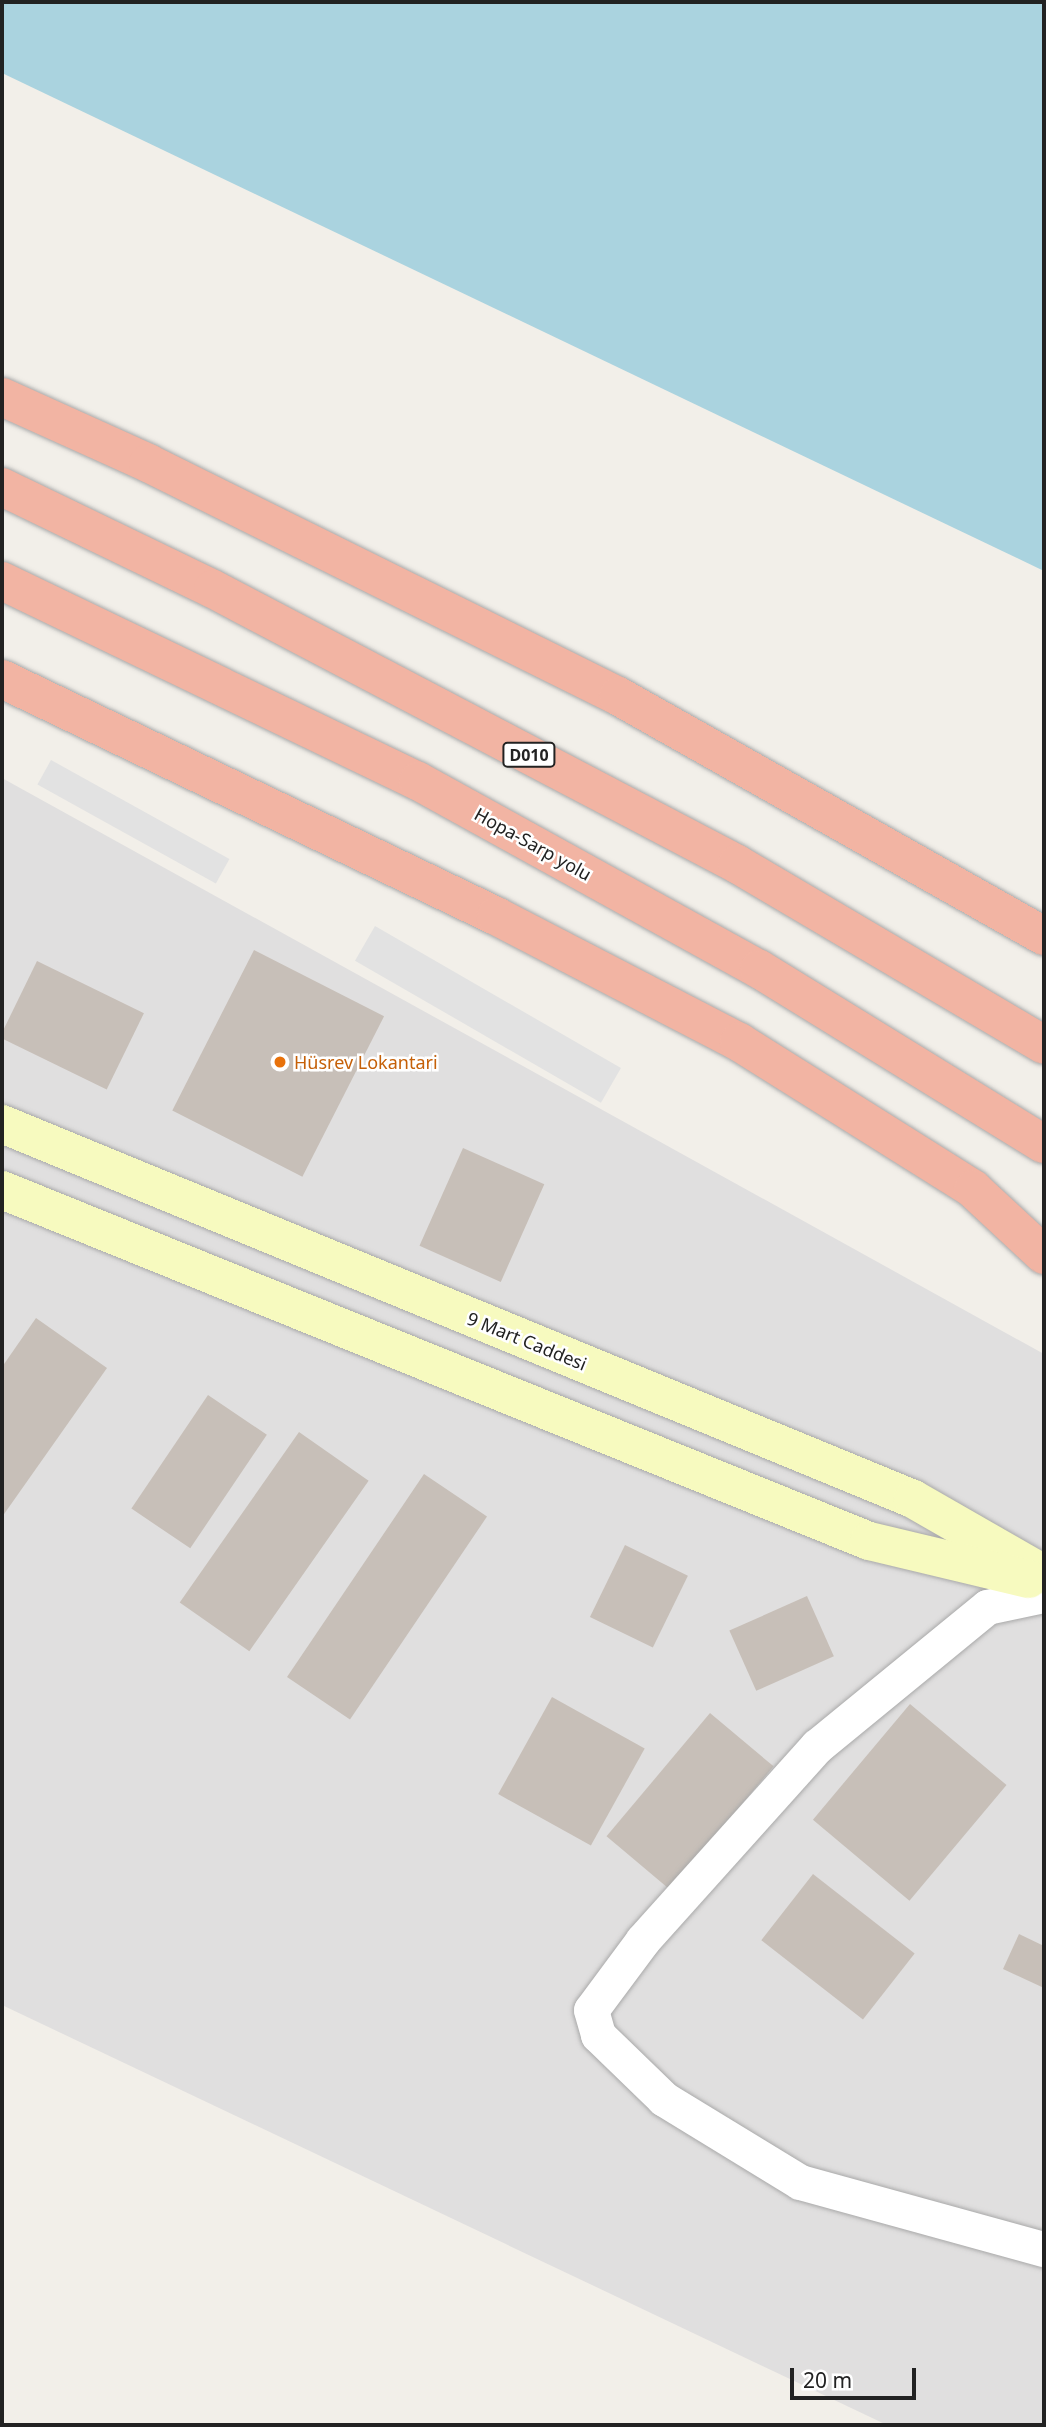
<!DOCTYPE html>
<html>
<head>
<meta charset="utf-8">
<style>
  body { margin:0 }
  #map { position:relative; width:1046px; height:2427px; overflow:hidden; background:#f2efe9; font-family:"Noto Sans",sans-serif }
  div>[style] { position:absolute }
  .residential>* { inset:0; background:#e0dfdf }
  .parking>* { inset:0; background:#e2e2e2; transform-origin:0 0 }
  .water>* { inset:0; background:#aad3df }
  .building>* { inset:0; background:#c7bfb8; transform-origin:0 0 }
  .roads { filter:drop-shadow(0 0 2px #a9a9a9) drop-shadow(0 0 2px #a9a9a9) }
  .minor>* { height:35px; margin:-17.5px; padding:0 17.5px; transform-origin:17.5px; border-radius:17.5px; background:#fff }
  .secondary>* { height:38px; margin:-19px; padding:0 19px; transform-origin:19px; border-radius:19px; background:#f7fabf }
  .trunk>* { height:38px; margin:-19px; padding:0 19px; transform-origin:19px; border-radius:19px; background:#f2b4a3 }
  .dots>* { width:19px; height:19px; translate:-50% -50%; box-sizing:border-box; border:4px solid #fff; border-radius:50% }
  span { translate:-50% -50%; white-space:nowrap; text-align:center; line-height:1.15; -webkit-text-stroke:5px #fff; paint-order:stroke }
  .shield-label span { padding:2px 5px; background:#fff; border:2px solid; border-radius:5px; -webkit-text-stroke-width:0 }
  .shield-label { font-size:16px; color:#222; font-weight:700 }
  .street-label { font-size:18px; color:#222 }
  .food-label { font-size:18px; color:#c56008 }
  .left { translate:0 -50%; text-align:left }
  .frame { position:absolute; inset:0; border:4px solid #222; pointer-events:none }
  .scale { position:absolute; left:790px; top:2368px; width:126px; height:32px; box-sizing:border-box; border:4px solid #222; border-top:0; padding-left:9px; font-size:21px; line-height:24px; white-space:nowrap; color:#222; -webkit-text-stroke:5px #fff; paint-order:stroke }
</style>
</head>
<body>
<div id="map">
  <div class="residential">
    <div style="clip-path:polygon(2px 778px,1044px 1354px,1044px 2425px,887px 2425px,2px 2005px)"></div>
  </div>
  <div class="parking">
    <div style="left:51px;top:760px;width:204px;height:28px;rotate:29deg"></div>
    <div style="left:375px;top:926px;width:284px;height:40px;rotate:30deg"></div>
  </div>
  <div class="water">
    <div style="clip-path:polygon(2px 2px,1044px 2px,1044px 571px,2px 73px)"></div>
  </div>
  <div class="building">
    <div style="left:254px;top:950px;width:146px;height:180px;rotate:27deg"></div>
    <div style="left:37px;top:961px;width:119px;height:85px;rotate:26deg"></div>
    <div style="left:463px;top:1148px;width:89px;height:107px;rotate:24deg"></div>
    <div style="clip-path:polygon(36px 1318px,107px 1368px,2px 1517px,2px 1367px)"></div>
    <div style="left:208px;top:1395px;width:71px;height:137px;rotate:34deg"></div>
    <div style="left:299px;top:1432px;width:85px;height:208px;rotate:35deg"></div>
    <div style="left:424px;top:1474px;width:76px;height:245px;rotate:34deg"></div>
    <div style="left:625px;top:1545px;width:70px;height:80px;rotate:26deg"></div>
    <div style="left:807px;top:1596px;width:66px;height:85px;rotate:66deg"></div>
    <div style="left:552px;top:1697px;width:106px;height:111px;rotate:29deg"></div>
    <div style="left:910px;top:1704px;width:126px;height:151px;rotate:40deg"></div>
    <div style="left:710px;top:1713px;width:83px;height:161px;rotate:40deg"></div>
    <div style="left:813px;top:1874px;width:129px;height:84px;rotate:38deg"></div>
    <div style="clip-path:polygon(1019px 1934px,1044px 1946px,1044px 1988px,1003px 1969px)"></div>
  </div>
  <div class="roads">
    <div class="minor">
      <div style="left:1044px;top:1595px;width:58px;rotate:168.1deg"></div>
      <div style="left:987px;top:1607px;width:220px;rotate:140.7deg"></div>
      <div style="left:817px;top:1746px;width:261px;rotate:131.9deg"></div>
      <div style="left:643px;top:1940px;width:87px;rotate:126.6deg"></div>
      <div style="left:591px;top:2010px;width:26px;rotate:74deg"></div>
      <div style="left:598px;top:2035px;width:92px;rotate:44.1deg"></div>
      <div style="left:664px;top:2099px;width:159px;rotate:31.4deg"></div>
      <div style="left:800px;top:2182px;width:253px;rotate:15.4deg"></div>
    </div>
    <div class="secondary">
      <div style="left:2px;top:1124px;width:985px;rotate:22.37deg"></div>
      <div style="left:913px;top:1499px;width:151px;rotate:29.8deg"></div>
      <div style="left:2px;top:1190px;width:935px;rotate:22.04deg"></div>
      <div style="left:869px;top:1541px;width:164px;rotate:13.4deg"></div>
    </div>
    <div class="trunk">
      <div style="left:2px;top:397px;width:160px;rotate:24.3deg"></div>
      <div style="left:148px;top:463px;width:525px;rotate:26.37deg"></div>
      <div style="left:618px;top:696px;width:489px;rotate:29.4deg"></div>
      <div style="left:2px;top:487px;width:234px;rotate:25.8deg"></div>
      <div style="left:213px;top:589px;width:592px;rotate:27.69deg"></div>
      <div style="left:737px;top:864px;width:356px;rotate:30.5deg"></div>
      <div style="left:2px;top:581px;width:462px;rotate:25.7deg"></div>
      <div style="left:418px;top:781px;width:389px;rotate:28.9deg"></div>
      <div style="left:759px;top:969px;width:334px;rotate:31.6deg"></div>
      <div style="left:2px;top:679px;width:548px;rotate:25.63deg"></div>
      <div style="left:496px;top:916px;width:274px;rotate:27.4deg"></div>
      <div style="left:739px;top:1042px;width:276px;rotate:32.1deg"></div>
      <div style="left:973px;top:1189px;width:97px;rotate:42.9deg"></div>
    </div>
  </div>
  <div class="dots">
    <div style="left:280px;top:1062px;background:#e8710a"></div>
  </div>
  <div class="shield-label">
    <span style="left:529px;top:755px">D010</span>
  </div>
  <div class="street-label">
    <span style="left:533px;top:844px;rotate:29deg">Hopa-Sarp yolu</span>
    <span style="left:527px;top:1341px;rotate:22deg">9 Mart Caddesi</span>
  </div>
  <div class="food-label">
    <span class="left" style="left:294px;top:1062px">Hüsrev Lokantari</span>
  </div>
  <div class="frame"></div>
  <div class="scale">20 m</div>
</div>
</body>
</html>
